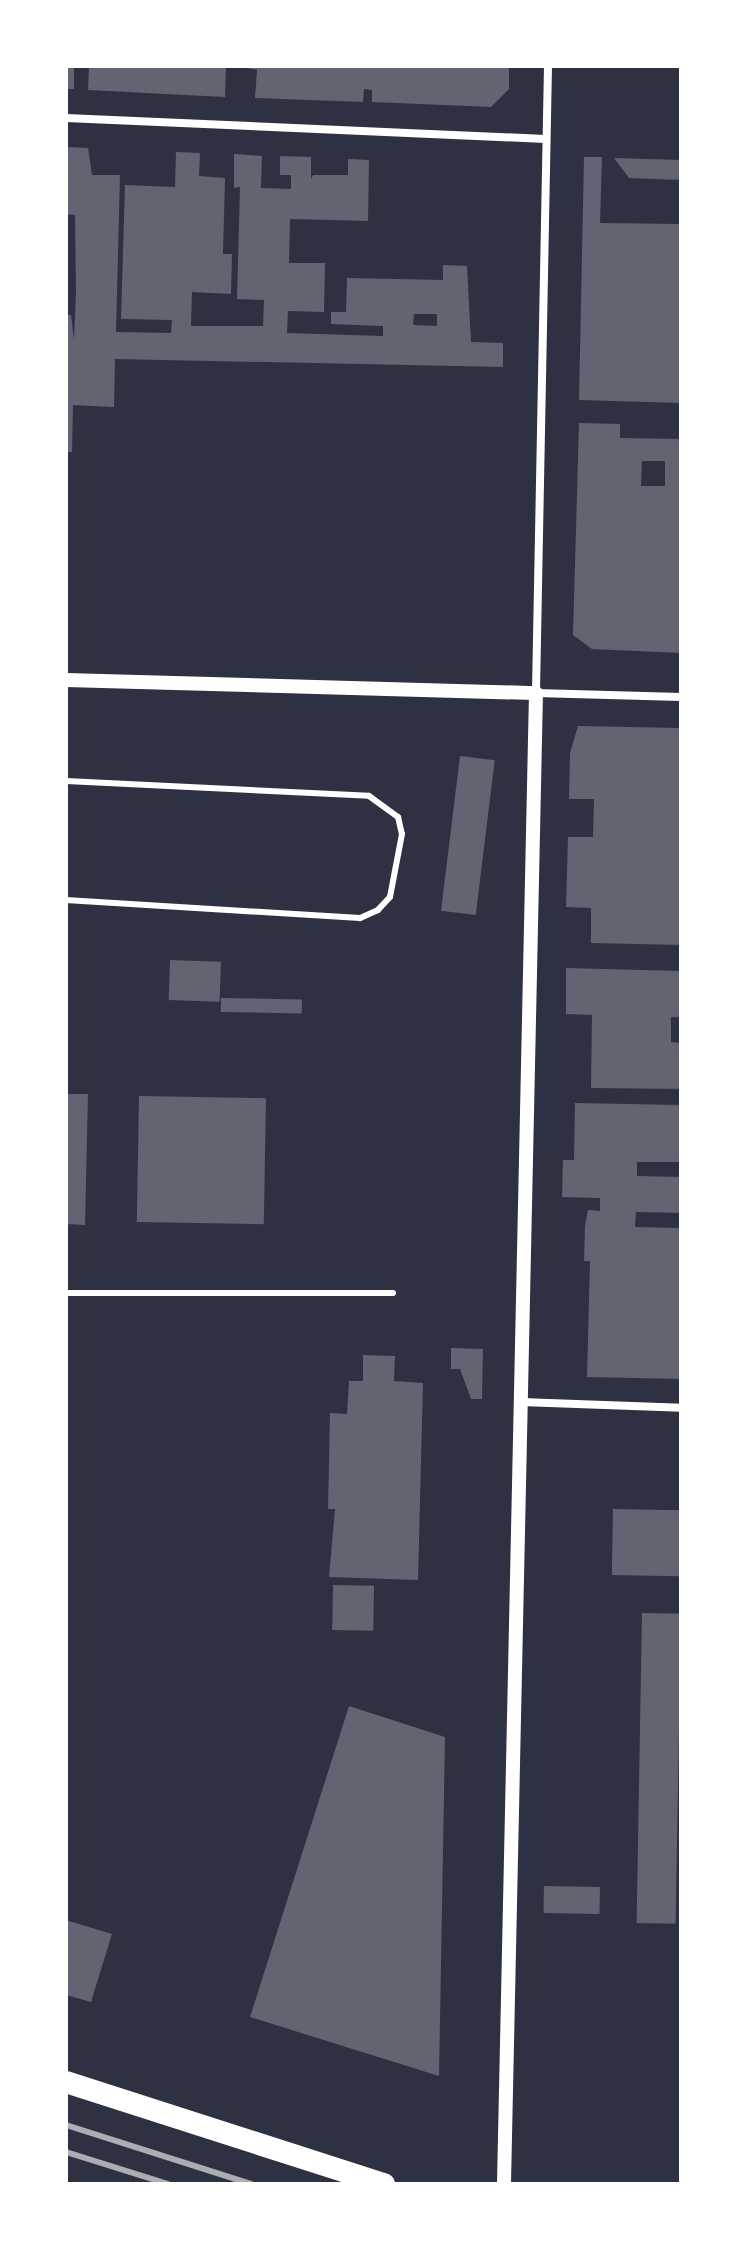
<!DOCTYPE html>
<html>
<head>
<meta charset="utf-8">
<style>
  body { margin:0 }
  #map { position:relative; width:747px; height:2250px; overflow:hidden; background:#2d3142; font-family:Figtree,sans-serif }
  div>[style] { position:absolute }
  .building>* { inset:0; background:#626471; transform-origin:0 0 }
  .service>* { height:6px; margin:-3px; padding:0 3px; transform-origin:3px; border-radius:3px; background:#fff }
  .minor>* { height:8px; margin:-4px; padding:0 4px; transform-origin:4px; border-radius:4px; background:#fff }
  .tertiary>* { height:14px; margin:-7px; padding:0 7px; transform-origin:7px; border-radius:7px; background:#fff }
  .trunk>* { height:22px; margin:-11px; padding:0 11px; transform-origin:11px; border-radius:11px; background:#fff }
  .rail>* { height:6px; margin:-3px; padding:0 3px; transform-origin:3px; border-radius:3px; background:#abadb3 }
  span { translate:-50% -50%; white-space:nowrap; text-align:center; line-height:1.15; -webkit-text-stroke:7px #fff; paint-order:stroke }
  .frame { position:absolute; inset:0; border:68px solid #fff; pointer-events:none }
</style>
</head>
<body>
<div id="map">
  <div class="building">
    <div style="left:66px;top:66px;width:8px;height:23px"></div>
    <div style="clip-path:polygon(89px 66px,226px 66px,225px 97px,88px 90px)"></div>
    <div style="clip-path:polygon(238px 66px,509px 66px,509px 89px,491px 107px,372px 102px,372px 90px,364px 89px,363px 102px,255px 98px,257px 70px)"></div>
    <div style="clip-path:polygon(evenodd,66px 147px,88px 148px,92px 175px,120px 175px,116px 332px,171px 333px,172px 320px,121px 319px,125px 185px,175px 187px,176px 152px,200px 153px,199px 176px,225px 178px,223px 254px,232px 254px,231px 294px,192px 292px,191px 326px,263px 326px,264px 300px,237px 299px,240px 187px,234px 188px,234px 154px,262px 156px,261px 188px,291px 189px,291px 175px,280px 175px,280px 156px,311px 157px,311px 179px,313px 175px,348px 175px,348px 159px,369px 160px,368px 221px,290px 219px,289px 263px,325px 263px,324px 312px,288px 311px,287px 333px,383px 336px,383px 326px,331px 324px,331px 312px,346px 312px,347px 278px,443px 280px,443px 265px,467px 266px,471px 342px,503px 343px,503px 367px,115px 359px,114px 407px,73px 405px,72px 452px,66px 452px,66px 315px,71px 315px,74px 340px,76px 293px,75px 215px,66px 214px,66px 147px,414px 314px,437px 314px,437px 326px,413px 325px,414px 314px)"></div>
    <div style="clip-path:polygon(584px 157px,602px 157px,600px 223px,681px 224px,681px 403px,579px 400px)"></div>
    <div style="clip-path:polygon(614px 158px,681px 160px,681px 180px,629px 178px)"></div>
    <div style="clip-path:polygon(evenodd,579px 423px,620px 424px,620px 438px,681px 439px,681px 653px,592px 649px,573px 635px,579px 423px,642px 461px,665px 461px,665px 486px,641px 486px,642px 461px)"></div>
    <div style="clip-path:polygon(578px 726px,681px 728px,681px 945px,591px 943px,591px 908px,566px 907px,568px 837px,593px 837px,594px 799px,569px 799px,570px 753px)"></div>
    <div style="left:460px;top:756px;width:35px;height:156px;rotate:7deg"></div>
    <div style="left:170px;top:960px;width:51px;height:40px;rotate:2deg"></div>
    <div style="clip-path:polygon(566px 968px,681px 971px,679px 1017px,671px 1017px,671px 1042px,681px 1043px,681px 1089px,591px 1088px,592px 1015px,566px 1014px)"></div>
    <div style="left:221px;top:998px;width:81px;height:14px;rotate:1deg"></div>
    <div style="clip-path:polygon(66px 1094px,88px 1094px,85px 1225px,66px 1224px)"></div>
    <div style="left:139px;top:1096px;width:127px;height:126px;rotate:1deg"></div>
    <div style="clip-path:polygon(575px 1103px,681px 1105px,681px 1162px,637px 1162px,637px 1176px,681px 1177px,681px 1213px,636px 1212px,635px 1227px,681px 1228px,681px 1379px,587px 1377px,590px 1261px,584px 1261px,585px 1226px,588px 1210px,600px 1211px,600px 1198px,562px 1197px,563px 1160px,574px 1160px)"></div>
    <div style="clip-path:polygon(451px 1348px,483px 1349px,482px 1399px,471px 1399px,460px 1369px,451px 1369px)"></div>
    <div style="clip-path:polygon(363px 1355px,395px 1356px,394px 1381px,423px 1383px,418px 1580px,329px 1577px,335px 1509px,328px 1509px,330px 1413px,347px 1414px,349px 1381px,363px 1381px)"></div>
    <div style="left:613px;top:1509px;width:68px;height:66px;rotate:1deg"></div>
    <div style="left:333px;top:1585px;width:41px;height:45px;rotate:1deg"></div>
    <div style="left:642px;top:1613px;width:39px;height:310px;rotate:1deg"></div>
    <div style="clip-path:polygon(349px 1706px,445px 1737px,439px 2076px,250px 2017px)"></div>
    <div style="left:544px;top:1886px;width:56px;height:27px;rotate:1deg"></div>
    <div style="clip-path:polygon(66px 1920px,112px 1934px,91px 2002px,66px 1995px)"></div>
  </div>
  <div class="service">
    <div style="left:66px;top:781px;width:303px;rotate:2.8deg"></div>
    <div style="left:369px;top:796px;width:36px;rotate:36deg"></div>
    <div style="left:398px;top:817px;width:17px;rotate:77deg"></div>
    <div style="left:402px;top:834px;width:64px;rotate:100.8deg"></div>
    <div style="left:390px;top:897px;width:18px;rotate:133deg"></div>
    <div style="left:378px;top:910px;width:20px;rotate:156deg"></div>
    <div style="left:360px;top:918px;width:295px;rotate:-176.5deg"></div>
    <div style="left:66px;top:1293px;width:327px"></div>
  </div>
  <div class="minor">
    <div style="left:548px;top:66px;width:627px;rotate:91.1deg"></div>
    <div style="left:536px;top:693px;width:145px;rotate:1.6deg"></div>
    <div style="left:66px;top:118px;width:480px;rotate:2.5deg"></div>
    <div style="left:521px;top:1402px;width:160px;rotate:2.1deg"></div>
  </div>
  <div class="tertiary">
    <div style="left:66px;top:680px;width:470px;rotate:1.6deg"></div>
    <div style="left:536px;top:693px;width:1491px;rotate:91.23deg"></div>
  </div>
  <div class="trunk">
    <div style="left:66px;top:2082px;width:334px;rotate:17.8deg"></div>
  </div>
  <div class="rail">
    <div style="left:66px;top:2125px;width:194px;rotate:17.7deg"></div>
    <div style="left:66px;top:2152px;width:107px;rotate:17.4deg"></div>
  </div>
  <div class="frame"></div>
</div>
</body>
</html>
